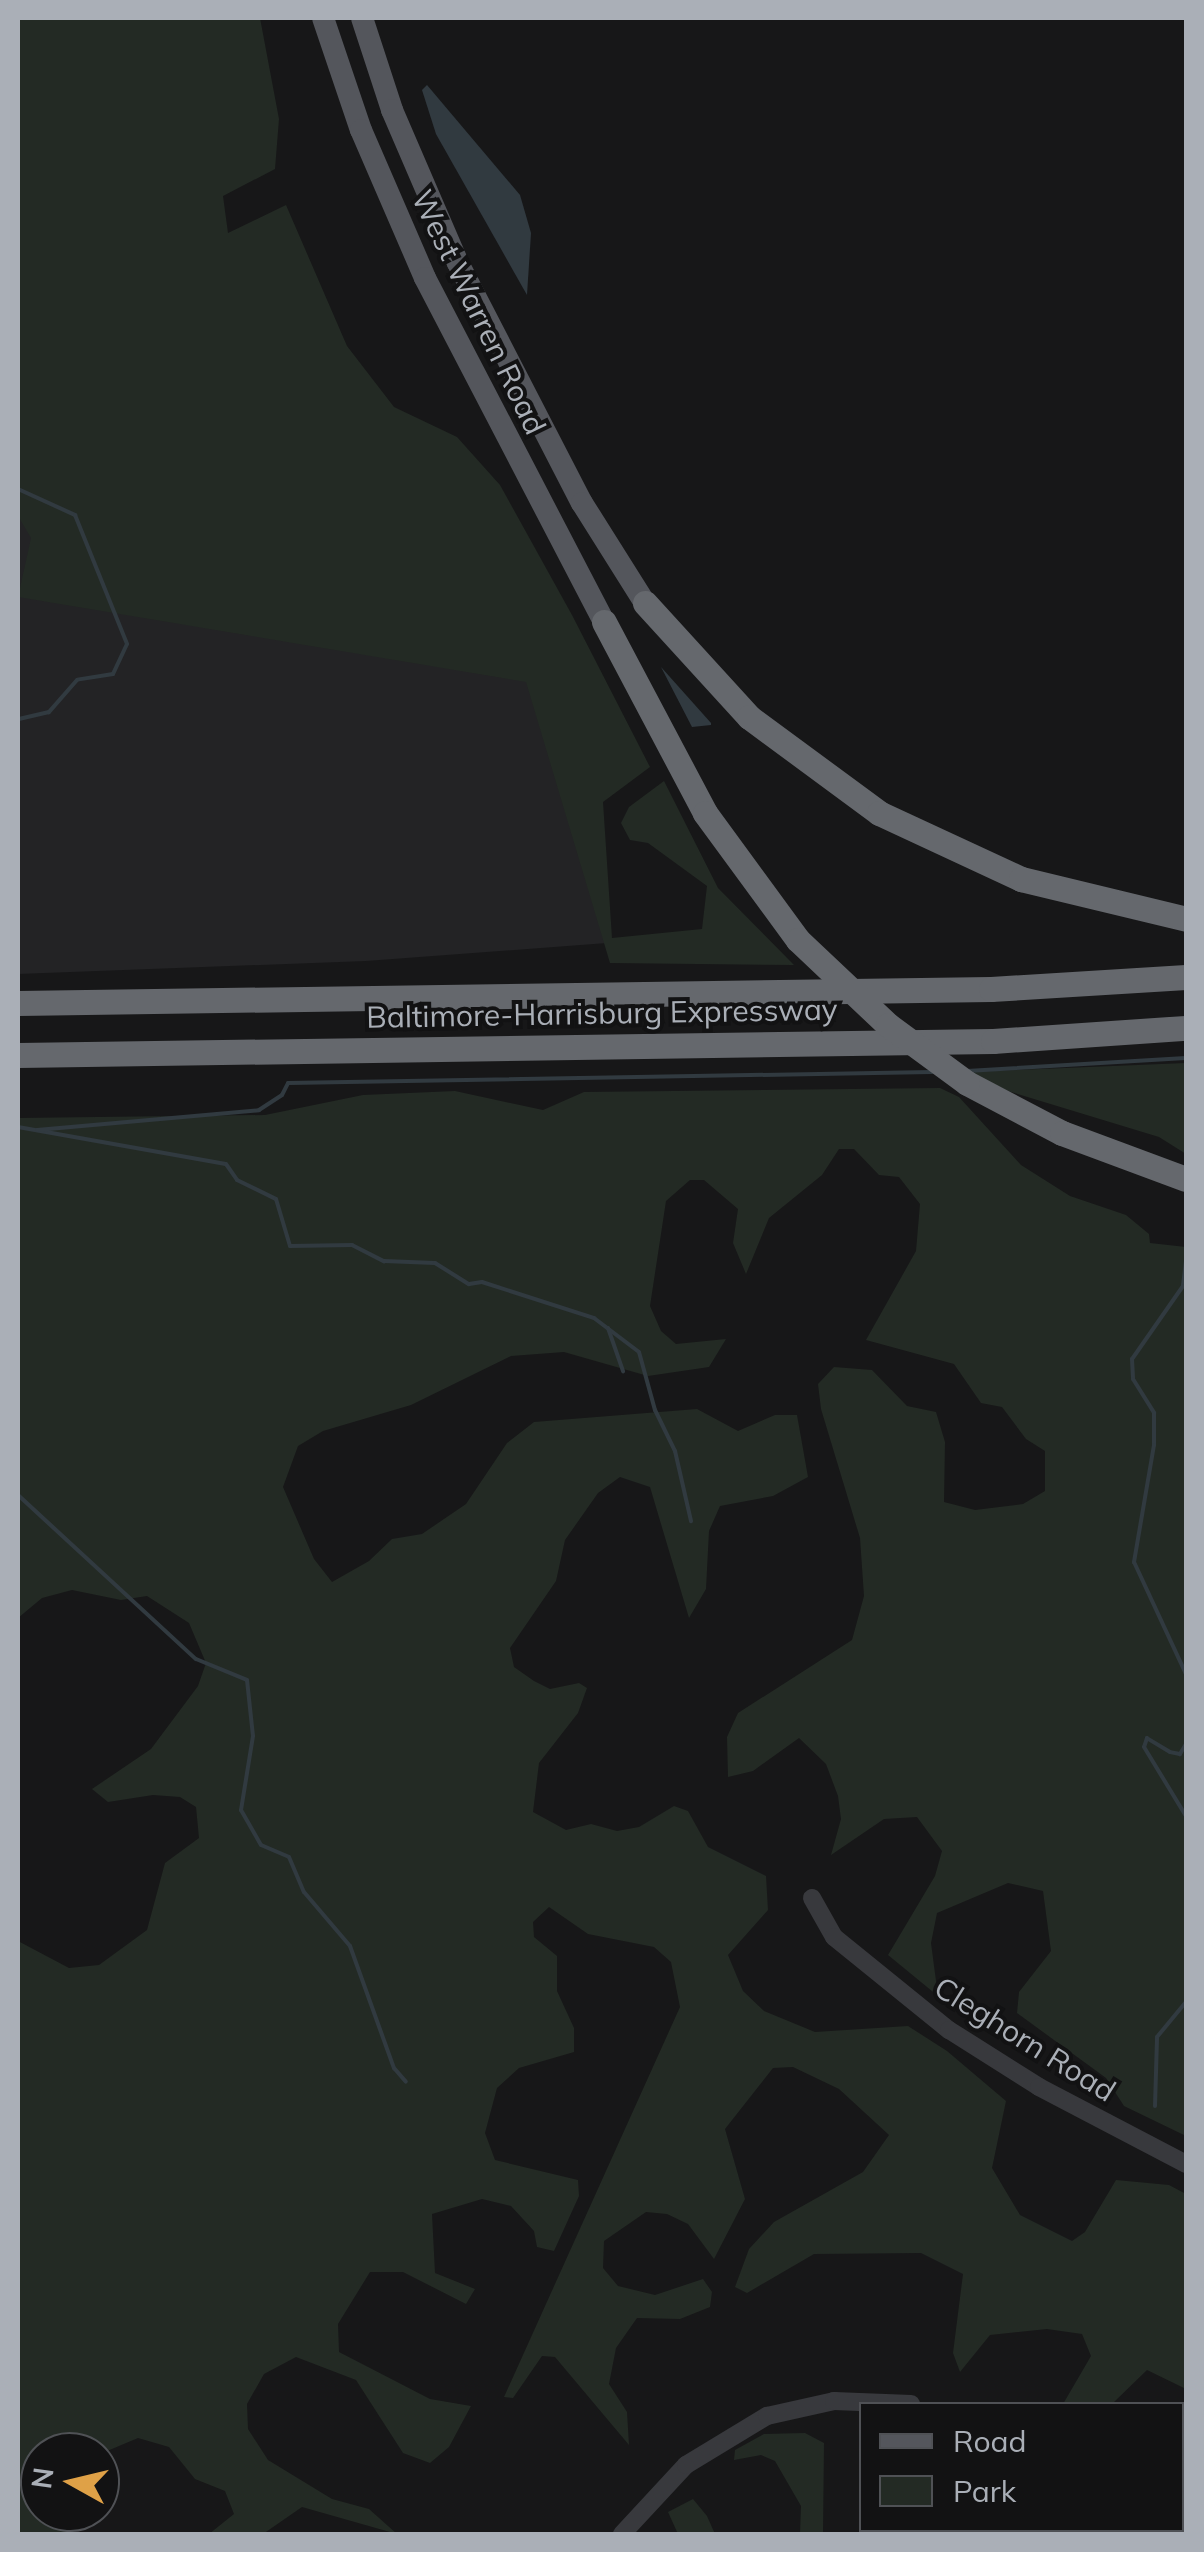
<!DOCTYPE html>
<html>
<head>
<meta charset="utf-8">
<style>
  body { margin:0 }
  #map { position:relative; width:1204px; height:2552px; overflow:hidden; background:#171718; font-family:Mulish,sans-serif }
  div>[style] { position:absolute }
  .built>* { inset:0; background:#232325 }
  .green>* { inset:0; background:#232a24 }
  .water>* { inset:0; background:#313a40 }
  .stream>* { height:4px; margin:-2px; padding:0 2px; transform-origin:2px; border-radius:2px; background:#313a40 }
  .minor>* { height:18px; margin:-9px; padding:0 9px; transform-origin:9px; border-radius:9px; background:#38393d }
  .major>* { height:22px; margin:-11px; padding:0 11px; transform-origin:11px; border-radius:11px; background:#54565c }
  .highway>* { height:25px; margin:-12.5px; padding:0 12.5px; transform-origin:12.5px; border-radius:12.5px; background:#65686d }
  .highway-bridge>* { height:25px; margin:-12.5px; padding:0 12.5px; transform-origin:12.5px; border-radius:12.5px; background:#65686d }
  span { translate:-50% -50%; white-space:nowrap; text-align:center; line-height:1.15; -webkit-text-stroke:8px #121213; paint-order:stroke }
  .street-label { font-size:30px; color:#aaafb7 }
  .frame { position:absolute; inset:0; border:20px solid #aaafb7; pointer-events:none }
  .legend { position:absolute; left:859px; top:2402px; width:325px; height:130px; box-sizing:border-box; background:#121213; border:2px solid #4f5155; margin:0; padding:12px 18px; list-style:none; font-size:30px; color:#aaafb7 }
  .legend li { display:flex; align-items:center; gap:20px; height:50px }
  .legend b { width:50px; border:2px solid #4f5155 }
  .north { position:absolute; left:20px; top:2432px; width:100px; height:100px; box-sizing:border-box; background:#121213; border:2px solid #4f5155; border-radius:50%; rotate:278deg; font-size:28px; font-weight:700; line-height:40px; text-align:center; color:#aaafb7 }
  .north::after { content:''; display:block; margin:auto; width:35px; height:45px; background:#dfa147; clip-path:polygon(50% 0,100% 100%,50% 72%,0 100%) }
</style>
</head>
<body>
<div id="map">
  <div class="built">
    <div style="clip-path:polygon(18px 507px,539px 649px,607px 943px,366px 961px,18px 974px)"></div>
  </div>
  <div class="green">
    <div style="clip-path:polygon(18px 18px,260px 18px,279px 119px,275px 169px,223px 196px,228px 233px,286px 205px,347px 346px,394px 407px,457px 437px,500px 485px,572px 615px,650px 767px,603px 802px,612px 938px,702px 929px,707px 886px,648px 843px,630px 840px,621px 823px,629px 807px,664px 781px,718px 888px,794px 965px,610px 963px,526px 682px,18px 597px,31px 538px,18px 516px)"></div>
    <div style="clip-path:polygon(1186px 1063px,1186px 1154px,1159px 1137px,1008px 1091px,970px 1072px)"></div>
    <div style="clip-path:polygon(940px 1088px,959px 1097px,1021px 1165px,1070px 1196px,1126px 1215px,1149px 1234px,1150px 1243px,1186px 1247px,1186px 2136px,1124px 2106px,1106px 2078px,1017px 2013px,1019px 1992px,1051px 1951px,1043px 1891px,1008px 1883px,937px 1913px,931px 1943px,938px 1996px,888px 1955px,935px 1876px,942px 1851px,917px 1817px,884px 1819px,831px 1855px,841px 1819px,838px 1796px,826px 1764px,799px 1738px,753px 1771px,728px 1777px,727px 1737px,738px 1713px,852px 1640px,864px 1596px,860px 1538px,821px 1409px,818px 1384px,834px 1367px,872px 1370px,907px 1406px,936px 1412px,945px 1442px,944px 1502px,975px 1510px,1023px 1504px,1045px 1491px,1045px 1451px,1026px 1439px,1002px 1407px,981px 1403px,954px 1364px,866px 1340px,916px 1251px,920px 1204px,899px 1177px,879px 1175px,854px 1149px,839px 1149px,822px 1175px,769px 1218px,746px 1274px,733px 1243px,738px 1209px,704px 1180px,690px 1180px,666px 1201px,650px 1306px,661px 1331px,676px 1344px,726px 1339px,709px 1367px,648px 1376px,564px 1352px,511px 1356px,411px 1405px,323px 1431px,298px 1446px,283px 1487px,314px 1559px,332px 1582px,369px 1561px,392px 1539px,422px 1534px,466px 1504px,507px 1443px,534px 1422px,697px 1409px,738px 1431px,775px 1415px,797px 1415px,808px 1477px,773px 1496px,720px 1506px,709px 1531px,706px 1589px,689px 1618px,650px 1487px,620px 1477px,598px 1493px,565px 1540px,556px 1581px,510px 1648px,514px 1667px,534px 1681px,550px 1689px,579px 1683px,587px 1688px,578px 1713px,539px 1763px,533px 1812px,566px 1830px,591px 1824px,617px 1831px,639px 1827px,674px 1806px,688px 1811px,708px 1847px,766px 1876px,768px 1910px,728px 1955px,743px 1991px,764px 2011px,815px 2032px,908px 2026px,947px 2051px,1006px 2101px,992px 2168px,1020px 2215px,1072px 2241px,1085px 2232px,1116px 2180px,1169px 2185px,1186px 2194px,1186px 2389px,1147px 2370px,1112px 2404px,1063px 2404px,1091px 2356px,1082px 2334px,1047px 2329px,990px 2335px,960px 2372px,953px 2353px,963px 2274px,921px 2253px,814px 2254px,747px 2293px,735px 2287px,749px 2249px,774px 2222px,863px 2172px,889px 2135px,839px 2089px,793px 2067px,773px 2068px,725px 2129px,745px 2199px,714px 2259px,688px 2224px,667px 2214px,646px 2212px,604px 2241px,603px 2268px,618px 2286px,655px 2295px,703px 2279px,712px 2292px,710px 2307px,680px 2319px,637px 2318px,616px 2348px,609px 2384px,627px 2412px,629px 2445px,555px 2357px,542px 2356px,513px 2398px,504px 2397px,680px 2007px,671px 1962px,654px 1947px,588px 1934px,549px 1907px,533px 1922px,534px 1937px,557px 1956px,557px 1991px,574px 2028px,574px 2052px,519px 2068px,497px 2088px,485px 2133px,495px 2160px,578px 2180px,579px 2196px,554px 2251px,537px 2247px,534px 2231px,511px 2206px,482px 2199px,432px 2214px,435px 2273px,475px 2289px,466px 2304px,403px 2272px,370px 2272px,338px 2324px,339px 2352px,430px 2399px,471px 2406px,449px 2447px,430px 2463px,403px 2453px,356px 2380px,296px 2357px,264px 2374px,247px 2404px,248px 2429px,268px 2460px,332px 2499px,369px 2509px,397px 2534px,302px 2507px,263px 2534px,209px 2534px,234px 2514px,225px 2491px,195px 2479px,169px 2447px,138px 2438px,100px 2454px,40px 2452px,40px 2512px,73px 2512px,69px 2527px,76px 2534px,18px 2534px,18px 1941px,69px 1968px,99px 1965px,147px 1930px,165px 1863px,199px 1838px,196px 1807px,180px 1797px,153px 1795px,108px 1802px,92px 1789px,151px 1749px,198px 1686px,206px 1663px,189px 1623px,147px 1596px,121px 1600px,72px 1590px,42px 1598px,18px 1618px,18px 1118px,265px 1115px,363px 1095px,455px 1091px,543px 1110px,584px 1092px)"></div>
    <div style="clip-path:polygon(805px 2433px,824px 2443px,823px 2534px,800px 2534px,801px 2506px,775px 2461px,761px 2455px,734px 2460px,735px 2450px,764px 2434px)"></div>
    <div style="clip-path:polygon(693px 2499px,707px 2516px,715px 2534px,678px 2534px,668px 2512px)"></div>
  </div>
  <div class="water">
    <div style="clip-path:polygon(427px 85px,520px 195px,531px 233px,527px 295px,436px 134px,422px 90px)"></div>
    <div style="clip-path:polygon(661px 667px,711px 723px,711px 725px,692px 727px)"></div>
  </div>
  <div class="stream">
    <div style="left:18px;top:489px;width:63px;rotate:24.5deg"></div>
    <div style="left:75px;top:515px;width:139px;rotate:68deg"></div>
    <div style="left:127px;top:644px;width:33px;rotate:115deg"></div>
    <div style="left:113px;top:674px;width:36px;rotate:171deg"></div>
    <div style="left:77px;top:680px;width:43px;rotate:131.2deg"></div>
    <div style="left:49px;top:712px;width:32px;rotate:167deg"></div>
    <div style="left:967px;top:1071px;width:219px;rotate:-3.4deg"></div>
    <div style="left:18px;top:1127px;width:211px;rotate:10.1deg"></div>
    <div style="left:226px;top:1164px;width:19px;rotate:55deg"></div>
    <div style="left:237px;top:1180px;width:43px;rotate:26deg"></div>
    <div style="left:276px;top:1199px;width:49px;rotate:73.4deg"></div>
    <div style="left:290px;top:1246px;width:62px;rotate:-0.9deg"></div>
    <div style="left:352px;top:1245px;width:36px;rotate:27deg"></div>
    <div style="left:384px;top:1261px;width:51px;rotate:2.2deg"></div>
    <div style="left:435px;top:1263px;width:40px;rotate:32deg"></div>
    <div style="left:469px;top:1284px;width:13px;rotate:-9deg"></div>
    <div style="left:482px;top:1282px;width:118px;rotate:17.8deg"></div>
    <div style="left:594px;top:1318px;width:56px;rotate:37.1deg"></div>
    <div style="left:639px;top:1352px;width:60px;rotate:74.6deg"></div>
    <div style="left:655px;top:1410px;width:46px;rotate:64deg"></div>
    <div style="left:675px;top:1451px;width:72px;rotate:77.1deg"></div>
    <div style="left:37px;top:1130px;width:223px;rotate:-5.1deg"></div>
    <div style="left:259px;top:1110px;width:27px;rotate:-33deg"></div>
    <div style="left:282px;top:1095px;width:13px;rotate:-63deg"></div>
    <div style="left:288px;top:1083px;width:644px;rotate:-0.98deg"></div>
    <div style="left:1186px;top:1261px;width:25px;rotate:97deg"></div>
    <div style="left:1183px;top:1286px;width:89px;rotate:124.9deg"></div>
    <div style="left:1132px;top:1359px;width:20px;rotate:87deg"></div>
    <div style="left:1133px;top:1379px;width:40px;rotate:58deg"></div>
    <div style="left:1154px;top:1413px;width:32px;rotate:90deg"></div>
    <div style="left:1154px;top:1445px;width:119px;rotate:99.7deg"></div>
    <div style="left:1134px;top:1562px;width:123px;rotate:65.1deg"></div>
    <div style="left:608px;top:1328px;width:46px;rotate:70.8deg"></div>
    <div style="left:18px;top:1495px;width:242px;rotate:42.7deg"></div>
    <div style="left:196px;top:1659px;width:55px;rotate:22.4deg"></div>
    <div style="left:247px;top:1680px;width:56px;rotate:83.9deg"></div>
    <div style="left:253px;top:1736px;width:75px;rotate:99.2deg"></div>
    <div style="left:241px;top:1810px;width:40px;rotate:60.3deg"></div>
    <div style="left:261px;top:1845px;width:30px;rotate:23deg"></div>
    <div style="left:289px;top:1857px;width:38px;rotate:67deg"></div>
    <div style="left:304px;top:1892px;width:71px;rotate:49.6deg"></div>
    <div style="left:350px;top:1946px;width:130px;rotate:70.2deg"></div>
    <div style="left:394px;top:2068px;width:18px;rotate:49deg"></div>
    <div style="left:1186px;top:1744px;width:12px;rotate:121deg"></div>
    <div style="left:1180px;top:1754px;width:10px;rotate:-169deg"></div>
    <div style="left:1170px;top:1752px;width:27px;rotate:-149deg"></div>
    <div style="left:1147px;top:1738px;width:9px;rotate:108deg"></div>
    <div style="left:1144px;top:1747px;width:81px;rotate:58.7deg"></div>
    <div style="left:1155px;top:2106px;width:69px;rotate:-88.3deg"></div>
    <div style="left:1157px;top:2037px;width:45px;rotate:-50.4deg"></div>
  </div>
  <div class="minor">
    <div style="left:812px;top:1898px;width:45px;rotate:60.6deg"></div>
    <div style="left:834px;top:1937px;width:148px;rotate:39deg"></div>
    <div style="left:949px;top:2030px;width:107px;rotate:32.3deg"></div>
    <div style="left:1039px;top:2087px;width:166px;rotate:27.6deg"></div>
    <div style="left:1182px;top:2508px;width:5px;rotate:37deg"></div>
    <div style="left:622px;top:2534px;width:94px;rotate:-47.2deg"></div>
    <div style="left:686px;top:2465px;width:95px;rotate:-31.2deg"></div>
    <div style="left:767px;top:2416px;width:69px;rotate:-12.6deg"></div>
    <div style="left:834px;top:2401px;width:77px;rotate:2.2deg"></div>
  </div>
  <div class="major">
    <div style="left:323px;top:18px;width:118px;rotate:71.3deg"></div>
    <div style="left:361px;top:130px;width:161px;rotate:66.6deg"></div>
    <div style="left:425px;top:278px;width:388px;rotate:62.5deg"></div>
    <div style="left:362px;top:18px;width:97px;rotate:71.9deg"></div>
    <div style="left:392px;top:110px;width:167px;rotate:66.7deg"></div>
    <div style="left:458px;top:263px;width:270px;rotate:62.7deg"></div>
    <div style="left:582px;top:503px;width:118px;rotate:57.8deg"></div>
  </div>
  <div class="highway">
    <div style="left:645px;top:603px;width:154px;rotate:47.6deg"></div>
    <div style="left:749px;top:717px;width:162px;rotate:36.4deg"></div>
    <div style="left:879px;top:813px;width:157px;rotate:24.9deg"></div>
    <div style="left:1021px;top:879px;width:170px;rotate:13.6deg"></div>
    <div style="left:604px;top:622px;width:216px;rotate:62.1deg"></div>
    <div style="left:705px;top:813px;width:157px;rotate:53.8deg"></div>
    <div style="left:18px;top:1003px;width:973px;rotate:-0.82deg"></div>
    <div style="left:991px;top:989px;width:195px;rotate:-3.5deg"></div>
    <div style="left:18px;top:1055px;width:975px;rotate:-0.82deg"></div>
    <div style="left:993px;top:1041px;width:193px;rotate:-3.9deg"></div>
    <div style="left:967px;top:1083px;width:107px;rotate:27.8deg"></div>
    <div style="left:1062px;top:1133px;width:132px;rotate:20.4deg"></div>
  </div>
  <div class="highway-bridge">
    <div style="left:798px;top:940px;width:124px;rotate:43.4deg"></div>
    <div style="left:888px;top:1025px;width:98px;rotate:36.3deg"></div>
  </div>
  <div class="street-label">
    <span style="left:479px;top:312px;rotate:64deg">West Warren Road</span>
    <span style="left:602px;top:1013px;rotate:-1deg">Baltimore-Harrisburg Expressway</span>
    <span style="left:1025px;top:2039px;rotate:32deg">Cleghorn Road</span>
  </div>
  <div class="frame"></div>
  <ul class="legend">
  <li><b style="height:12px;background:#54565c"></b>Road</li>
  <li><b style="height:28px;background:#232a24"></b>Park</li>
  </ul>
  <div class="north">N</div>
</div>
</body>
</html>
